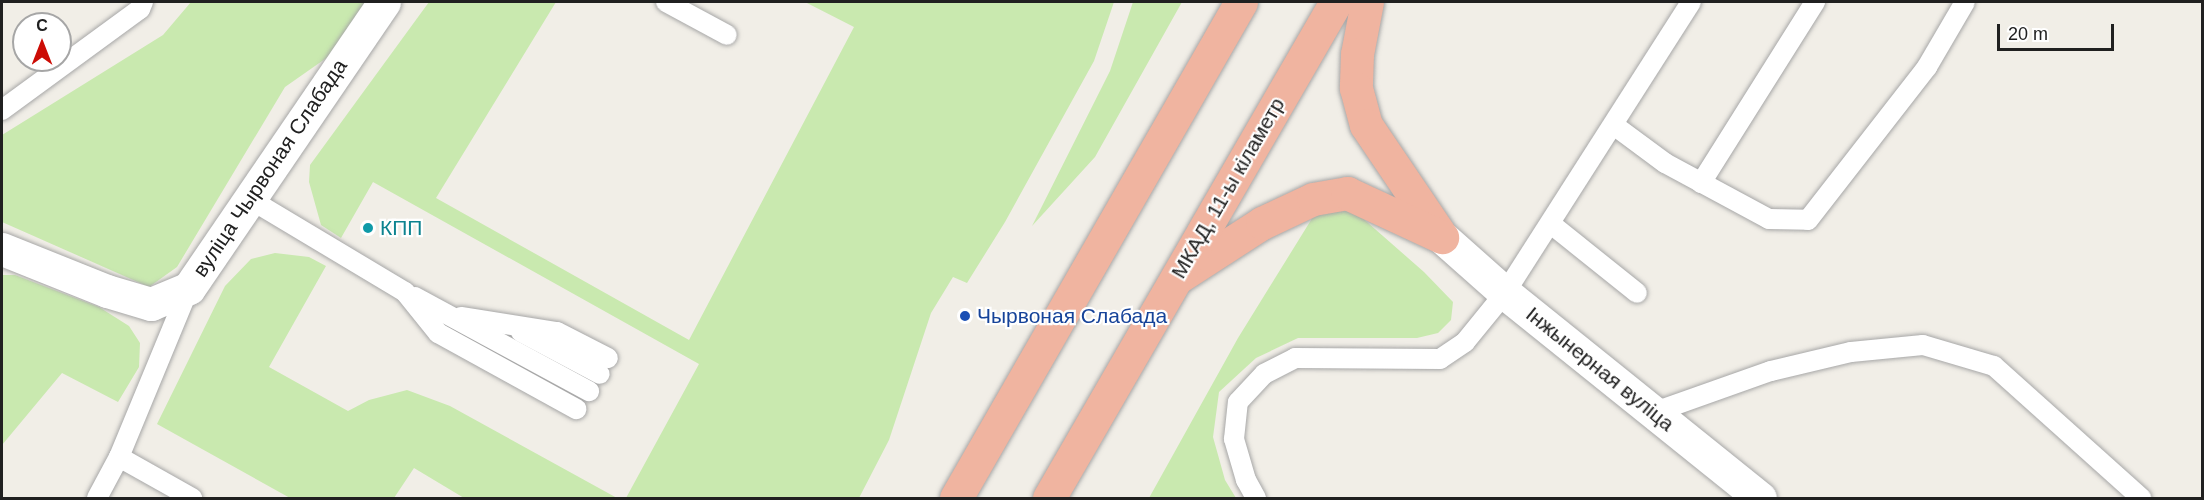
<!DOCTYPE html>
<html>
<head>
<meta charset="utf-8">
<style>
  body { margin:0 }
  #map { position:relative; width:2204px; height:500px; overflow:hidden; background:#f1eee7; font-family:Arial,sans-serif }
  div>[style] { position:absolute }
  .grass>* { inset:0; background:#c9e9af }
  .roads { filter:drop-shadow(0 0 2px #a7a7a7) drop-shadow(0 0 2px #a7a7a7) }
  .service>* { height:20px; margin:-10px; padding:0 10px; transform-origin:10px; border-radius:10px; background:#fff }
  .minor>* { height:33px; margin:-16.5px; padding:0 16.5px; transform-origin:16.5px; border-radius:16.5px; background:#fff }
  .trunk>* { height:33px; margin:-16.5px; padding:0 16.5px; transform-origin:16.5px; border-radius:16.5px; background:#f0b4a0 }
  .dots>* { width:16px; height:16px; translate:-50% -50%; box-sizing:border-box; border:3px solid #fff; border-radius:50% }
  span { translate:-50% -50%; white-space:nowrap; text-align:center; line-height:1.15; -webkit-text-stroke:4.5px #fff; paint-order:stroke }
  .street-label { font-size:21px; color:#202020 }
  .culture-label { font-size:21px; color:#0d838f }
  .left { translate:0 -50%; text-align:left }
  .transit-label { font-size:21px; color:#164399 }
  .frame { position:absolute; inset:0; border:3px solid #202020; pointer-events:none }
  .north { position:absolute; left:12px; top:12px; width:60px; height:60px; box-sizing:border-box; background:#fff; border:2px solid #a6a6a6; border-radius:50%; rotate:0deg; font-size:16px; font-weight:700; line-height:24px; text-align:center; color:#202020 }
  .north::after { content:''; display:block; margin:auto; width:21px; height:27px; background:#cc0c05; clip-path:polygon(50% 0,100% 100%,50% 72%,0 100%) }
  .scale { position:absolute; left:1997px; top:24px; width:117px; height:27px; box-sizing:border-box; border:3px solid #202020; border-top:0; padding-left:8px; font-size:18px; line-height:21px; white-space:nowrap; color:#202020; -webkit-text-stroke:4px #fff; paint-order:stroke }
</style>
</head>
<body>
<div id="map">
  <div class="grass">
    <div style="clip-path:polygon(191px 2px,369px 2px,335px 52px,285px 87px,177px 267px,149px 287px,2px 222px,2px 135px,163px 35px)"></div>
    <div style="clip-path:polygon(429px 2px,556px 2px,436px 198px,689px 340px,854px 27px,805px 2px,1114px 2px,1094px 61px,1005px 222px,967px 283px,953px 277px,931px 313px,889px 440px,859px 498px,626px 498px,699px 364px,373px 182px,341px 238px,321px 225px,309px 182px,310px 165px)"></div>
    <div style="clip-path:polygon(1133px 2px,1182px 2px,1095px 157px,1032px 226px,1110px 71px)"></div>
    <div style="clip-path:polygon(1339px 208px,1359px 215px,1424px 272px,1453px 302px,1451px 320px,1438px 333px,1417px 338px,1298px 338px,1256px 358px,1219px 392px,1213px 437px,1225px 480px,1236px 498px,1149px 498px,1238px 338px,1316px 212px)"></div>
    <div style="clip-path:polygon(275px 253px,309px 257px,326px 266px,269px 367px,348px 411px,369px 400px,407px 390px,450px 406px,617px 498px,464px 498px,414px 468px,394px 498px,290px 498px,157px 424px,225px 286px,251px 259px)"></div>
    <div style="clip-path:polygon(2px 275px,15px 275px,99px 307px,129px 326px,140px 343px,139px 367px,118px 402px,62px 373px,2px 445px)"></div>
  </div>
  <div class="roads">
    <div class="service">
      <div style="left:666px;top:2px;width:69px;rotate:28.4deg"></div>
      <div style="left:2px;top:110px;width:171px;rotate:-36.2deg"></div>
      <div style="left:140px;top:9px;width:8px;rotate:-67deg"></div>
      <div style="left:1615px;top:126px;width:62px;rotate:36.5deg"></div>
      <div style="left:1665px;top:163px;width:118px;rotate:28.3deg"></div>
      <div style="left:1769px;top:219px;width:39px;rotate:1deg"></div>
      <div style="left:1808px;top:220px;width:194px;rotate:-52.1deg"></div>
      <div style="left:1927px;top:67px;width:75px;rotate:-59.7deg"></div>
      <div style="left:1701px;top:183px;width:214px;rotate:-57.8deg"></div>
      <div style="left:248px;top:198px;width:183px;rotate:30.9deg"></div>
      <div style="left:405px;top:292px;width:53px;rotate:51.2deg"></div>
      <div style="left:438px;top:333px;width:158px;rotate:28.8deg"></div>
      <div style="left:1551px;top:224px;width:110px;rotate:38.7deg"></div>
      <div style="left:189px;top:288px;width:183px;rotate:112.5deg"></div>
      <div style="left:119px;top:457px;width:84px;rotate:29.3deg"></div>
      <div style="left:415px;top:297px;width:198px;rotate:28.4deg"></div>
      <div style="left:461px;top:317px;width:97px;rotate:8.9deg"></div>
      <div style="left:557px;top:332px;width:57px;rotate:27deg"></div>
      <div style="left:521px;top:332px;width:89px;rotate:28deg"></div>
      <div style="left:1655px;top:412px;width:123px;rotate:-19.5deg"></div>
      <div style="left:1771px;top:371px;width:82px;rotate:-13.4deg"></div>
      <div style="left:1851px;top:352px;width:72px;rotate:-5.6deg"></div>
      <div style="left:1923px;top:345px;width:74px;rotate:16.5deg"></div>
      <div style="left:1994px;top:366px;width:198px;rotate:41.9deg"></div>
      <div style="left:97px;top:498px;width:47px;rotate:-61.8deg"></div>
      <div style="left:1256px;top:498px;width:21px;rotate:-119deg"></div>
      <div style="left:1246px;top:480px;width:43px;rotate:-106.3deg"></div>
      <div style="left:1234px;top:439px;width:37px;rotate:-84deg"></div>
      <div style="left:1238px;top:402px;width:38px;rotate:-47deg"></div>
      <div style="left:1264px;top:374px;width:35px;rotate:-27deg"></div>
      <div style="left:1295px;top:358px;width:145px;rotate:0.4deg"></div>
      <div style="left:1440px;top:359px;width:30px;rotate:-34deg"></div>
      <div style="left:1465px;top:342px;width:63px;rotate:-50.8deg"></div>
      <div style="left:1505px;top:293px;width:345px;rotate:-57.4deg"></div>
    </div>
    <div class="minor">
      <div style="left:1442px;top:237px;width:84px;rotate:41.6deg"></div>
      <div style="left:1505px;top:293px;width:327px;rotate:38.8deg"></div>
      <div style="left:2px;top:249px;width:113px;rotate:21.8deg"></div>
      <div style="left:107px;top:291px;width:46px;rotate:16.5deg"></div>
      <div style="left:151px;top:304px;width:41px;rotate:-22.8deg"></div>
      <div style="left:189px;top:288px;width:346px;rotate:-55.7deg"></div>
    </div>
    <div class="trunk">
      <div style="left:1367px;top:2px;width:53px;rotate:100.9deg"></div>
      <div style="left:1357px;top:54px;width:34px;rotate:92deg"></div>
      <div style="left:1356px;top:88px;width:38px;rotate:75deg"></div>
      <div style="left:1366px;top:125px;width:130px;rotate:55.9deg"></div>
      <div style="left:1180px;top:276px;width:98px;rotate:-32.9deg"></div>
      <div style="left:1262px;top:223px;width:56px;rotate:-25.2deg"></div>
      <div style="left:1313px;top:199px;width:35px;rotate:-10deg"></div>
      <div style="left:1347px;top:193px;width:105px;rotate:24.9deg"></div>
      <div style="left:956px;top:498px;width:572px;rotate:-60.12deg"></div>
      <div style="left:1049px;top:498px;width:573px;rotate:-59.95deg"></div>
    </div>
  </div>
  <div class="dots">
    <div style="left:368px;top:228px;background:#0f9aa8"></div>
    <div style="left:965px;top:316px;background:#1a4fb4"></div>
  </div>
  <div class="street-label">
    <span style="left:270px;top:168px;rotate:-56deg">вуліца Чырвоная Слабада</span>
    <span style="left:1228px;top:188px;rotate:-60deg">МКАД, 11-ы кіламетр</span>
    <span style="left:1600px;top:369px;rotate:39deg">Інжынерная вуліца</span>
  </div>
  <div class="culture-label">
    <span class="left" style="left:380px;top:228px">КПП</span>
  </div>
  <div class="transit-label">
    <span class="left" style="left:977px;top:316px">Чырвоная Слабада</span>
  </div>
  <div class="frame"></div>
  <div class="north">С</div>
  <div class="scale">20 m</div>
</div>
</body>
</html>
